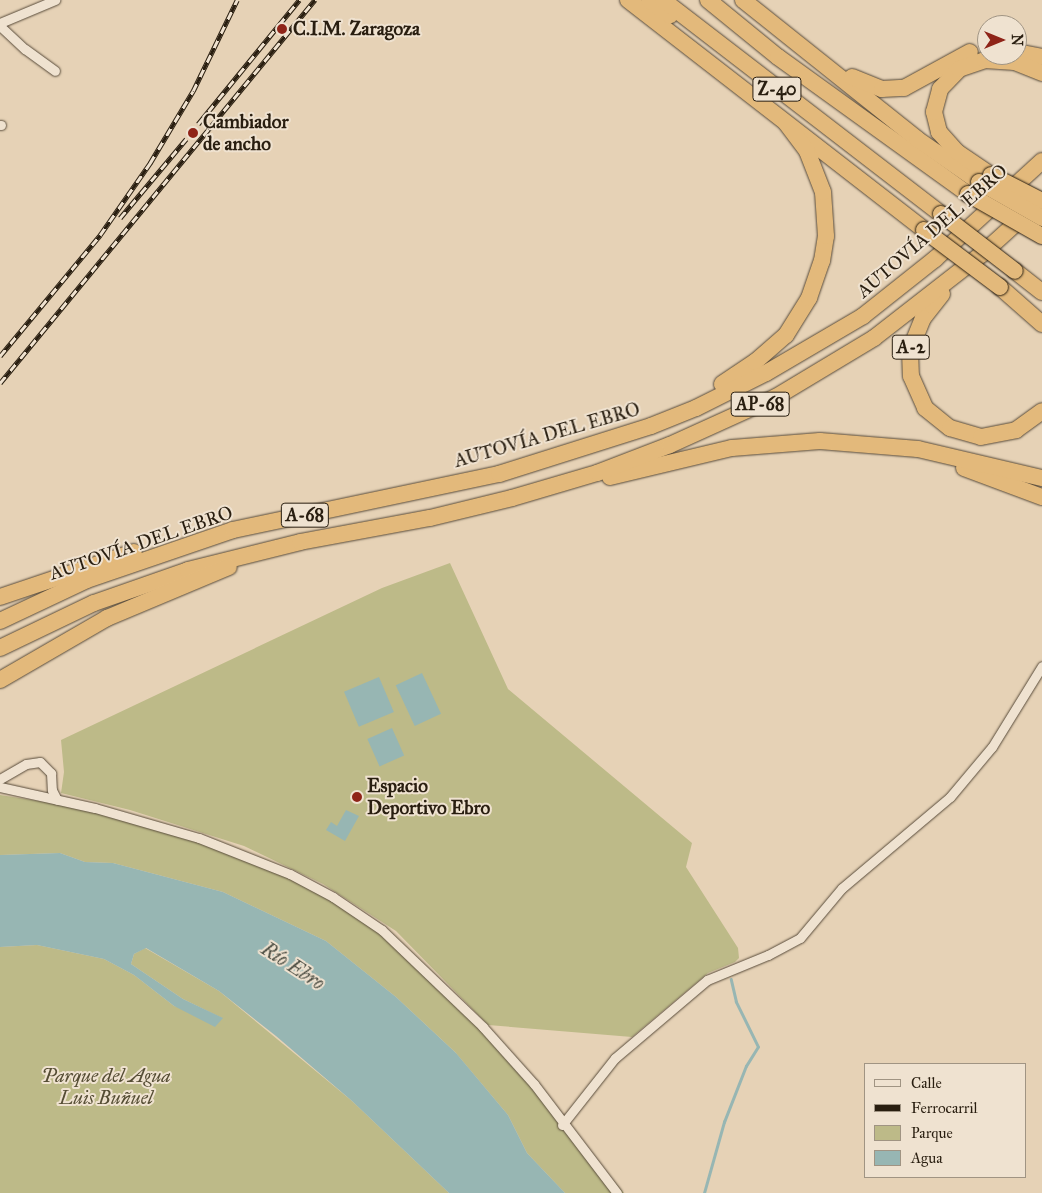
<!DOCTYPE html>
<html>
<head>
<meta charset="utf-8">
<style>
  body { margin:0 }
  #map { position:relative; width:1042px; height:1193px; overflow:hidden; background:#e6d2b6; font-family:"IM FELL Great Primer",serif }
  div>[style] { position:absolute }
  .green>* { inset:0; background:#bdba88 }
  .water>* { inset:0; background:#97b6b3; transform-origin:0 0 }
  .stream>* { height:2.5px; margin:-1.25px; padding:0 1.25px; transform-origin:1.25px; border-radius:1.25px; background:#97b6b3 }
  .roads { filter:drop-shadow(0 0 1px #584b3a) drop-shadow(0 0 1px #584b3a) }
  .street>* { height:9px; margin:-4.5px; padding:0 4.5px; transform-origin:4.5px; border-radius:4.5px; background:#efe2d0 }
  .highway>* { height:16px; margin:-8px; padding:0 8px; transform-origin:8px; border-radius:8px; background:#e3b97b }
  .rail>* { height:4.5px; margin-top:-2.25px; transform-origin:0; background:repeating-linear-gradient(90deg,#efe2d0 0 8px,#291e10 0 16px); box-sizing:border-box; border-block:1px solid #291e10 }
  .bridges { filter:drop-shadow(0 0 1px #291e10) drop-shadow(0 0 1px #291e10) }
  .highway-bridge>* { height:16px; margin:-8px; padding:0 8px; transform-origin:8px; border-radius:8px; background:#e3b97b }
  .dots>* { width:14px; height:14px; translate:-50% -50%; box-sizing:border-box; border:2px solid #efe2d0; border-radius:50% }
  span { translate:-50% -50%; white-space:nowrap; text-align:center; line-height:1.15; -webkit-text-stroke:4px #efe2d0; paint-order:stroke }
  .shield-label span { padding:1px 4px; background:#efe2d0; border:1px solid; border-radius:4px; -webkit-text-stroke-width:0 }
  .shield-label { font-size:18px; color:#291e10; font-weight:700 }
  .poi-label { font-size:19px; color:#291e10; font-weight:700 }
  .left { translate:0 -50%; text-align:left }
  .street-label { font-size:19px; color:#291e10 }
  .park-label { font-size:19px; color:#554d34; font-style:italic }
  .water-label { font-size:20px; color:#4a4c41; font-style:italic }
  .legend { position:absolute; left:864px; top:1063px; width:162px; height:115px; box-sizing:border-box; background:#efe2d0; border:1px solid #a09483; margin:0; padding:6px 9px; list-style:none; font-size:15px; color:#291e10 }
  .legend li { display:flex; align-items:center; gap:10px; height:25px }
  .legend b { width:25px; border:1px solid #a09483 }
  .north { position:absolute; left:977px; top:15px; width:50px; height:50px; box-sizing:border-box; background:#efe2d0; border:1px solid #a09483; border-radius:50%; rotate:90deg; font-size:14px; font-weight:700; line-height:20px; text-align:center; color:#291e10 }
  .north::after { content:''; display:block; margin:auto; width:18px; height:22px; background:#8f2418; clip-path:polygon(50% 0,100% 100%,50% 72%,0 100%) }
</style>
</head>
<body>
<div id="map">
  <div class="green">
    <div style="clip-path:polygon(450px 563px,508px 689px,692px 843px,686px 867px,738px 948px,739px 958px,735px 962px,708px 973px,632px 1037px,488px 1025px,396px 931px,323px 884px,244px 846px,130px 810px,61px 793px,64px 772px,61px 740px,382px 588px)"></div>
    <div style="clip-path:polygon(0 795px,45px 802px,57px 800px,145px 821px,290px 874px,382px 930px,483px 1027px,624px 1193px,565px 1193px,527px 1153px,508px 1115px,455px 1052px,396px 997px,326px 941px,223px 892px,113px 863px,85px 862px,60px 853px,0 855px)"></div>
    <div style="clip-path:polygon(37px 945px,104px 959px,134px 975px,174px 1006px,222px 1018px,183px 999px,131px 964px,134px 954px,145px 948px,219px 991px,352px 1101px,449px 1193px,0 1193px,0 947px)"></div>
  </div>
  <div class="water">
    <div style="left:422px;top:673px;width:45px;height:29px;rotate:65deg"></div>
    <div style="left:379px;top:677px;width:38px;height:38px;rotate:67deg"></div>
    <div style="left:392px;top:728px;width:30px;height:27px;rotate:66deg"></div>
    <div style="clip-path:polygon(346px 810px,359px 816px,345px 841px,326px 830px,331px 822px,337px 826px)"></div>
    <div style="clip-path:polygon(60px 853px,85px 862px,113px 863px,223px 892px,326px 941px,396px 997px,456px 1053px,508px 1115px,527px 1153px,565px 1193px,449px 1193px,352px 1101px,276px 1036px,219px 991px,146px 948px,134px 954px,131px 964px,183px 999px,223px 1018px,215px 1027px,174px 1006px,134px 975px,104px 959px,37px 945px,0 947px,0 855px)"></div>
  </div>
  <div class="stream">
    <div style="left:704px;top:1193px;width:74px;rotate:-74.3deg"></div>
    <div style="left:724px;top:1122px;width:60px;rotate:-68.6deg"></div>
    <div style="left:746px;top:1066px;width:22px;rotate:-58deg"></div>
    <div style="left:758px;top:1047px;width:50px;rotate:-116.1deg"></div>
    <div style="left:736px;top:1002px;width:23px;rotate:-103deg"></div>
  </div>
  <div class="roads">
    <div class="street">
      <div style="left:0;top:23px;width:60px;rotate:-22.7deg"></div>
      <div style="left:0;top:26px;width:34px;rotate:43deg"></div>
      <div style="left:25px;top:49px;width:37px;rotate:36deg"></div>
      <div style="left:0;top:125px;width:1px"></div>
      <div style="left:0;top:779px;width:30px;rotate:-30deg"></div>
      <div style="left:26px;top:764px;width:14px;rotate:-8deg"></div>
      <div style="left:40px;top:762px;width:16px;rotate:45deg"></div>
      <div style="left:51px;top:773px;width:17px;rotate:87deg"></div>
      <div style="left:52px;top:790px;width:11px;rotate:63deg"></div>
      <div style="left:0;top:787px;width:97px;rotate:12.5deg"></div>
      <div style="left:95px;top:808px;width:108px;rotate:16.1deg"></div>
      <div style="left:199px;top:838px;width:98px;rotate:21.6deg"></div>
      <div style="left:290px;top:874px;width:49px;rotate:28.1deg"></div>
      <div style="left:333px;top:897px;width:59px;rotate:34deg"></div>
      <div style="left:382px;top:930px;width:140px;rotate:43.8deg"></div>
      <div style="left:483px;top:1027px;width:76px;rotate:48.2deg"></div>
      <div style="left:534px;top:1084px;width:137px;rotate:52.7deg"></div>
      <div style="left:562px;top:1125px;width:85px;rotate:-51.7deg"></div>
      <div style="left:615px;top:1058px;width:121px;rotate:-40.3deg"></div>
      <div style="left:707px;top:980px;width:66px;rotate:-22.3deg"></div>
      <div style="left:768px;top:955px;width:36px;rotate:-28deg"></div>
      <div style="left:800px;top:938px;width:65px;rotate:-50deg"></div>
      <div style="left:842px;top:888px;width:141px;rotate:-40.1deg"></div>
      <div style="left:950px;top:797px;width:65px;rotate:-50deg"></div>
      <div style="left:992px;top:747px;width:95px;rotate:-58.3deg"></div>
    </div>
    <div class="highway">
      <div style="left:628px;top:0;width:375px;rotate:37.8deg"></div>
      <div style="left:649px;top:0;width:26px;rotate:36deg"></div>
      <div style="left:663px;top:0;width:351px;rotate:37.6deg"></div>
      <div style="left:708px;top:0;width:90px;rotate:39.2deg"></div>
      <div style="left:778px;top:57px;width:234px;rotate:35.8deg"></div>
      <div style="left:743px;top:0;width:223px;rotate:38.6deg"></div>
      <div style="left:917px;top:139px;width:75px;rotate:34.7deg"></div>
      <div style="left:1017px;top:52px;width:25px;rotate:11deg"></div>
      <div style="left:852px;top:77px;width:32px;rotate:22deg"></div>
      <div style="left:882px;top:89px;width:22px;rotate:-3deg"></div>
      <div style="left:904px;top:88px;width:75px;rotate:-28.6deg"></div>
      <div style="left:991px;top:175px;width:41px;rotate:-145.9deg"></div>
      <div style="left:957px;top:152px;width:27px;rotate:-132deg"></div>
      <div style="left:939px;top:132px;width:21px;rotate:-104deg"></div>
      <div style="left:934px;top:112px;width:24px;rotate:-75deg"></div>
      <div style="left:940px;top:89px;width:28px;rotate:-46deg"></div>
      <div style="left:959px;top:69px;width:28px;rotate:-19deg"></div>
      <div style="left:985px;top:60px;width:30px;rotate:4deg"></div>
      <div style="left:1015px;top:62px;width:29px;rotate:22deg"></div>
      <div style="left:1015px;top:271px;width:34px;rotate:38deg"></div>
      <div style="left:1000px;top:287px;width:56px;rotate:41.4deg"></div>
      <div style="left:942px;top:294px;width:31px;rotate:128deg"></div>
      <div style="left:923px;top:318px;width:35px;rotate:112deg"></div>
      <div style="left:910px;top:350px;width:26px;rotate:88deg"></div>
      <div style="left:911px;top:376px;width:35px;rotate:66deg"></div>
      <div style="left:925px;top:408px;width:32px;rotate:39deg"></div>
      <div style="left:950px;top:428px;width:32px;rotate:16deg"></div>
      <div style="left:981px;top:437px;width:36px;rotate:-11deg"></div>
      <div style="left:1016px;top:430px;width:32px;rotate:-36deg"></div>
      <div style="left:722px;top:384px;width:40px;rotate:-34deg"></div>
      <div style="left:755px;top:362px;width:41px;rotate:-41.1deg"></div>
      <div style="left:786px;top:335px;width:44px;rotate:-58.1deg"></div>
      <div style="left:809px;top:298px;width:39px;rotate:-71deg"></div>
      <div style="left:822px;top:261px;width:25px;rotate:-81deg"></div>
      <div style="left:826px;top:236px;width:44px;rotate:-93.9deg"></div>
      <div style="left:823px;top:192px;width:44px;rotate:-111.3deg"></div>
      <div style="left:807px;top:151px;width:35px;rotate:-127deg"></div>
      <div style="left:964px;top:468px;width:83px;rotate:20.4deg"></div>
      <div style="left:610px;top:477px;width:125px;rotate:-13.4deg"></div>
      <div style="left:732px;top:448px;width:88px;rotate:-4.5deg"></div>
      <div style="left:820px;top:441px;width:98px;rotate:4.7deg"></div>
      <div style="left:918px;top:449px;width:127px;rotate:13.2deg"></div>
      <div style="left:0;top:597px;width:141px;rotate:-18.6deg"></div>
      <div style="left:0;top:621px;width:96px;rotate:-25.2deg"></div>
      <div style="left:87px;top:580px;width:154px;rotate:-18.9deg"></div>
      <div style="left:233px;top:530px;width:272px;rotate:-11.9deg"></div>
      <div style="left:499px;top:474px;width:159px;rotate:-17.5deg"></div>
      <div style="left:651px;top:426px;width:48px;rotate:-21.8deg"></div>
      <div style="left:696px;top:408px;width:78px;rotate:-26.6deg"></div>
      <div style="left:766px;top:373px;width:113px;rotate:-30.4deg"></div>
      <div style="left:863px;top:316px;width:92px;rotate:-38.4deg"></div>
      <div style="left:935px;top:259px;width:145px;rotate:-42.5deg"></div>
      <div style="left:0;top:648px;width:104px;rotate:-25.6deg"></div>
      <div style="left:94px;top:603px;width:100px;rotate:-19.3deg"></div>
      <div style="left:188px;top:570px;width:115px;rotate:-14deg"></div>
      <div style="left:300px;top:542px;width:132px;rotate:-10.5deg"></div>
      <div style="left:430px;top:518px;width:84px;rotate:-13.7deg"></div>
      <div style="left:512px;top:498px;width:89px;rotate:-16.4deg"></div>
      <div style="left:597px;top:473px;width:78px;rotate:-21deg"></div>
      <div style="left:670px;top:445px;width:116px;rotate:-24.4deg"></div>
      <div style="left:776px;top:397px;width:114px;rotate:-31deg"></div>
      <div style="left:874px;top:338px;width:137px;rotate:-37.9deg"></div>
      <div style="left:982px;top:254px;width:59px;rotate:-42.3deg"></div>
      <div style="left:0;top:680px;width:124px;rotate:-30.1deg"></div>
      <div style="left:107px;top:618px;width:132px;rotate:-22.7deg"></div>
    </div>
  </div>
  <div class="rail">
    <div style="left:198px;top:124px;width:160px;rotate:-50.8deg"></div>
    <div style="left:120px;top:218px;width:103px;rotate:-50.1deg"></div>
    <div style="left:0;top:356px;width:157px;rotate:-50.4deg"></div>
    <div style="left:100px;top:235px;width:88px;rotate:-55.2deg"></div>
    <div style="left:150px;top:163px;width:84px;rotate:-59.2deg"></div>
    <div style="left:193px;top:91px;width:101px;rotate:-64.2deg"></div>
    <div style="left:0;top:383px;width:496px;rotate:-50.6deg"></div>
  </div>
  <div class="bridges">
    <div class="highway-bridge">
      <div style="left:991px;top:175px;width:57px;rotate:27deg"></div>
      <div style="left:979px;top:182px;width:73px;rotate:29.7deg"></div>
      <div style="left:968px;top:194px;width:85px;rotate:29.6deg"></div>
      <div style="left:941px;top:214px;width:93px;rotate:37.6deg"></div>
      <div style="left:924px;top:230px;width:95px;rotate:36.9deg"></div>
    </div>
  </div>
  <div class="dots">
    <div style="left:282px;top:29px;background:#8f2418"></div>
    <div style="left:193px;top:133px;background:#8f2418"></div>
    <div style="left:357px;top:797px;background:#8f2418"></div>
  </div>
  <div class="shield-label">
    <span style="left:777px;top:89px">Z-40</span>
    <span style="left:911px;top:347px">A-2</span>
    <span style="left:760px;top:404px">AP-68</span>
    <span style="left:305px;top:515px">A-68</span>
  </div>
  <div class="poi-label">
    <span class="left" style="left:293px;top:29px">C.I.M. Zaragoza</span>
    <span class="left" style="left:203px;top:133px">Cambiador<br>de ancho</span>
    <span class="left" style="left:367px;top:797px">Espacio<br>Deportivo Ebro</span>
  </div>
  <div class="street-label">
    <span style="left:932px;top:231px;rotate:-41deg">AUTOVÍA DEL EBRO</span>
    <span style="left:547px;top:435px;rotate:-16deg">AUTOVÍA DEL EBRO</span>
    <span style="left:141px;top:543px;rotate:-19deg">AUTOVÍA DEL EBRO</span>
  </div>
  <div class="park-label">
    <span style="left:106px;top:1087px">Parque del Agua<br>Luis Buñuel</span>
  </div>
  <div class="water-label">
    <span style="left:293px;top:966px;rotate:33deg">Río Ebro</span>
  </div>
  <ul class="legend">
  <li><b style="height:6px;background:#efe2d0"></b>Calle</li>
  <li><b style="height:6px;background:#291e10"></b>Ferrocarril</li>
  <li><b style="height:14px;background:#bdba88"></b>Parque</li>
  <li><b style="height:14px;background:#97b6b3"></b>Agua</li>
  </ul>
  <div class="north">N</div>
</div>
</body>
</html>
